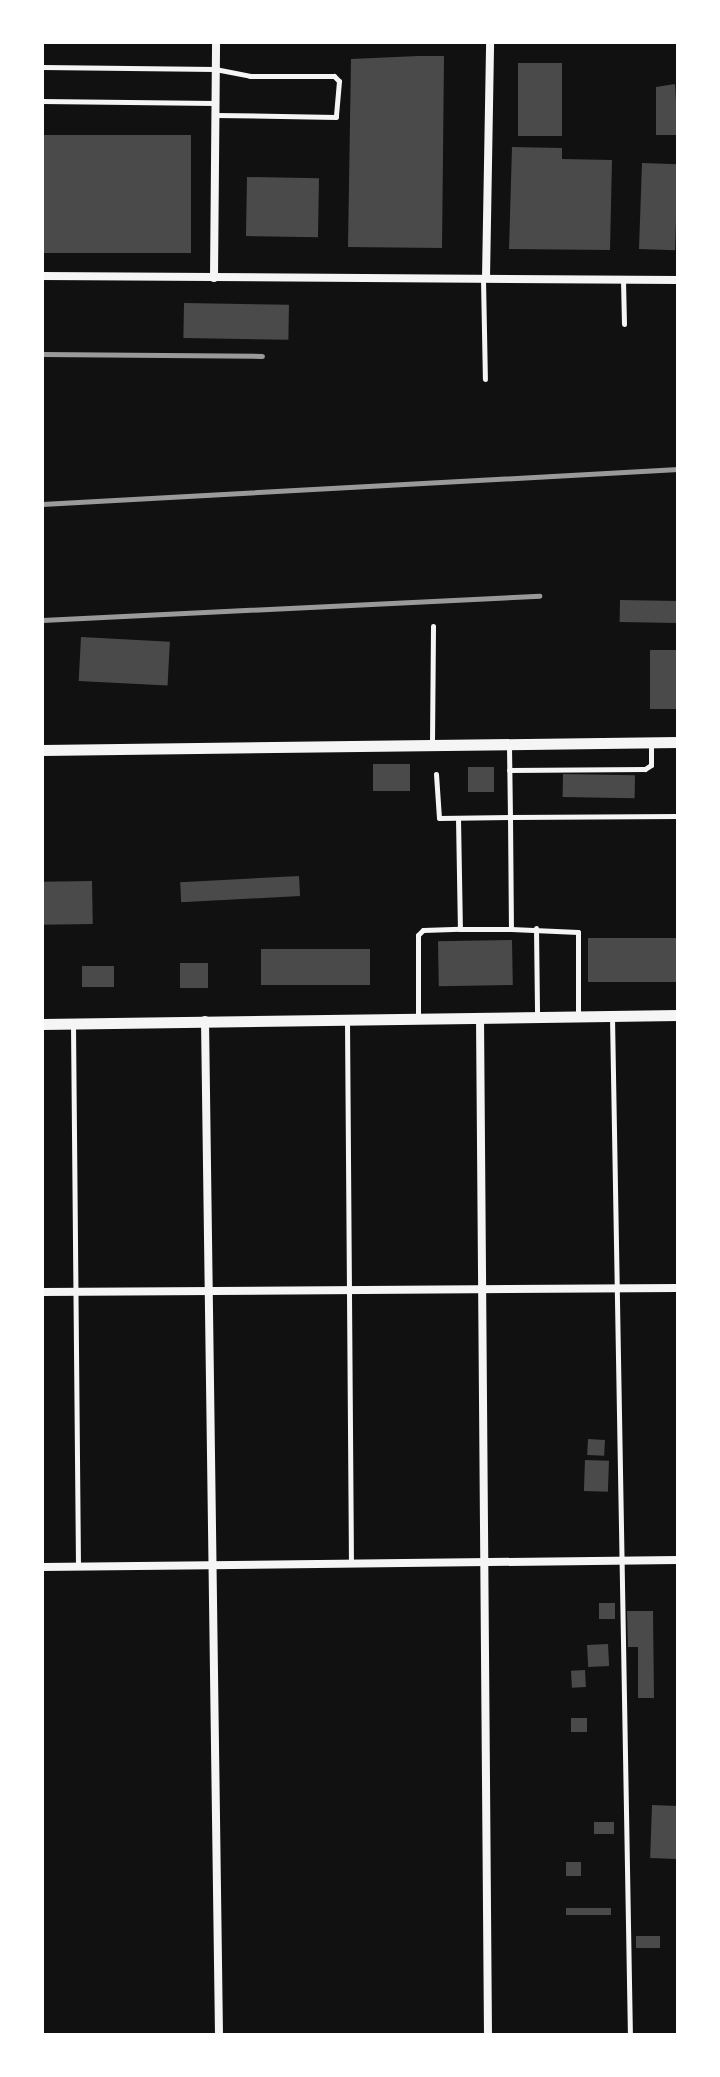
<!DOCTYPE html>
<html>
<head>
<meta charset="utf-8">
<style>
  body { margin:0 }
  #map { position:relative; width:720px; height:2077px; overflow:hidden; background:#111; font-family:"Work Sans",sans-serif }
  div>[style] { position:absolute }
  .building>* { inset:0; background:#4a4a4a; transform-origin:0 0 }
  .service>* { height:5px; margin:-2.5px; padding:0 2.5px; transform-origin:2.5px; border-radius:2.5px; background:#f5f5f5 }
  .minor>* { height:8px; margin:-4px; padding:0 4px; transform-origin:4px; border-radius:4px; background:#f5f5f5 }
  .tertiary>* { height:11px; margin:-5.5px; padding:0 5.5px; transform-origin:5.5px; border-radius:5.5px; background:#f5f5f5 }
  .rail>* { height:5px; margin:-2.5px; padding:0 2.5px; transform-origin:2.5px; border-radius:2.5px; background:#9a9a9a }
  span { translate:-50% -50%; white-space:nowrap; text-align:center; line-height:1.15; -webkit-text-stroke:6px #fff; paint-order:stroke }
  .frame { position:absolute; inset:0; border:44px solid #fff; pointer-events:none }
</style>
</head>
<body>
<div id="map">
  <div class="building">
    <div style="clip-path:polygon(418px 56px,444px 56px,442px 248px,348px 247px,351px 59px)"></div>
    <div style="left:518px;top:63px;width:44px;height:73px"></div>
    <div style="clip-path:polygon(675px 84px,678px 135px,656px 135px,656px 87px)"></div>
    <div style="left:42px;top:135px;width:149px;height:118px"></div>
    <div style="clip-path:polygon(512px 147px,562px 148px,562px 159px,612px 160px,610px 250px,509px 249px)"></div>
    <div style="left:642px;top:163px;width:36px;height:86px;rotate:2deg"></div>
    <div style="left:247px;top:177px;width:72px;height:59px;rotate:1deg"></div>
    <div style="left:184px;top:303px;width:105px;height:35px;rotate:1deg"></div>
    <div style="left:620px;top:600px;width:58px;height:22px;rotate:1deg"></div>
    <div style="left:81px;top:637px;width:89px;height:44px;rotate:3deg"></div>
    <div style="left:650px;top:650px;width:28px;height:59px"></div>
    <div style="left:410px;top:764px;width:27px;height:37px;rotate:90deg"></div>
    <div style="left:468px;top:767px;width:26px;height:25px"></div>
    <div style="left:563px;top:774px;width:72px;height:23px;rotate:1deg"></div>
    <div style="left:299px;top:876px;width:20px;height:119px;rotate:87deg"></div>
    <div style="left:92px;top:881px;width:43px;height:50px;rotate:89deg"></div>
    <div style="left:678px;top:938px;width:44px;height:90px;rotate:90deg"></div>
    <div style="left:512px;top:940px;width:45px;height:74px;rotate:89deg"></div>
    <div style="left:370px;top:949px;width:36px;height:109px;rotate:90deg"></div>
    <div style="left:180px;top:963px;width:28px;height:25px"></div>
    <div style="left:114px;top:966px;width:21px;height:32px;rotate:90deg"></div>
    <div style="left:588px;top:1439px;width:17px;height:16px;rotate:3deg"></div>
    <div style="left:585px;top:1460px;width:24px;height:31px;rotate:2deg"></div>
    <div style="left:599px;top:1603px;width:16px;height:16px"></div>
    <div style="clip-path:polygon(627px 1611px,653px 1611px,654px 1698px,638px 1698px,638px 1647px,628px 1647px)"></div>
    <div style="left:608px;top:1644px;width:22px;height:21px;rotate:87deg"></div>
    <div style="left:585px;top:1670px;width:17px;height:14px;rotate:87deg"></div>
    <div style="left:571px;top:1718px;width:16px;height:14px"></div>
    <div style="left:652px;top:1805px;width:26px;height:53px;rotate:2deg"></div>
    <div style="left:594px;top:1822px;width:20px;height:12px"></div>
    <div style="left:581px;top:1862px;width:14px;height:15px;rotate:90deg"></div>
    <div style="left:566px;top:1908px;width:45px;height:7px"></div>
    <div style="left:636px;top:1936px;width:24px;height:12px"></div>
  </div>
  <div class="service">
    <div style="left:42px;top:67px;width:173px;rotate:0.7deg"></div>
    <div style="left:215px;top:69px;width:36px;rotate:11deg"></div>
    <div style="left:250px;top:76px;width:84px"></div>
    <div style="left:334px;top:76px;width:7px;rotate:45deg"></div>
    <div style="left:339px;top:81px;width:36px;rotate:95deg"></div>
    <div style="left:336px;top:117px;width:120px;rotate:-179deg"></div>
    <div style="left:42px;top:101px;width:173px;rotate:0.7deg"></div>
    <div style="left:483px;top:279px;width:100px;rotate:88.9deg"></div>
    <div style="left:623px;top:280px;width:44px;rotate:88.7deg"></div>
    <div style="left:432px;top:743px;width:117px;rotate:-89.5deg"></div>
    <div style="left:509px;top:746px;width:71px;rotate:89.2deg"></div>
    <div style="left:510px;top:817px;width:168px;rotate:-0.3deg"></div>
    <div style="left:509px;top:770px;width:136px;rotate:-0.4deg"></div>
    <div style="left:645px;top:769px;width:7px;rotate:-34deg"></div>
    <div style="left:651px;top:765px;width:23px;rotate:-90deg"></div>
    <div style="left:436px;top:774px;width:44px;rotate:86.1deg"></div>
    <div style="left:439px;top:818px;width:71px;rotate:-0.8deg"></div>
    <div style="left:510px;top:817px;width:112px;rotate:89.5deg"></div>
    <div style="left:511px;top:929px;width:67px;rotate:2.6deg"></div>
    <div style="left:578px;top:932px;width:83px;rotate:90deg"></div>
    <div style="left:458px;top:818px;width:111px;rotate:89deg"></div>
    <div style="left:460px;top:929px;width:51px"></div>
    <div style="left:536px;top:928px;width:87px;rotate:89.3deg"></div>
    <div style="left:418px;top:1016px;width:81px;rotate:-90deg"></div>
    <div style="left:418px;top:935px;width:7px;rotate:-45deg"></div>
    <div style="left:423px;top:930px;width:37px;rotate:-2deg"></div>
    <div style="left:612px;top:1017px;width:1018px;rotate:88.99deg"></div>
    <div style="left:347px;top:1021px;width:542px;rotate:89.58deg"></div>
    <div style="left:73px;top:1025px;width:542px;rotate:89.47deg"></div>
  </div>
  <div class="minor">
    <div style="left:42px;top:276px;width:636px;rotate:0.36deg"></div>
    <div style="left:214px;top:278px;width:236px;rotate:-89.5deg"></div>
    <div style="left:486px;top:278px;width:236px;rotate:-89deg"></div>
    <div style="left:480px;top:1017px;width:1018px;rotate:89.55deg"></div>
    <div style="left:205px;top:1020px;width:1015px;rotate:89.21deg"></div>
    <div style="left:42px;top:1292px;width:636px;rotate:-0.36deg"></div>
    <div style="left:42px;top:1567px;width:636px;rotate:-0.63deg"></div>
  </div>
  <div class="tertiary">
    <div style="left:42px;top:750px;width:636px;rotate:-0.72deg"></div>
    <div style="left:42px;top:1024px;width:636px;rotate:-0.81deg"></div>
  </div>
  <div class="rail">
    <div style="left:42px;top:354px;width:220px;rotate:0.5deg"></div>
    <div style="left:42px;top:504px;width:637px;rotate:-3.15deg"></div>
    <div style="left:42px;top:620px;width:498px;rotate:-2.8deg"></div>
  </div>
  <div class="frame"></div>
</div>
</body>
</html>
